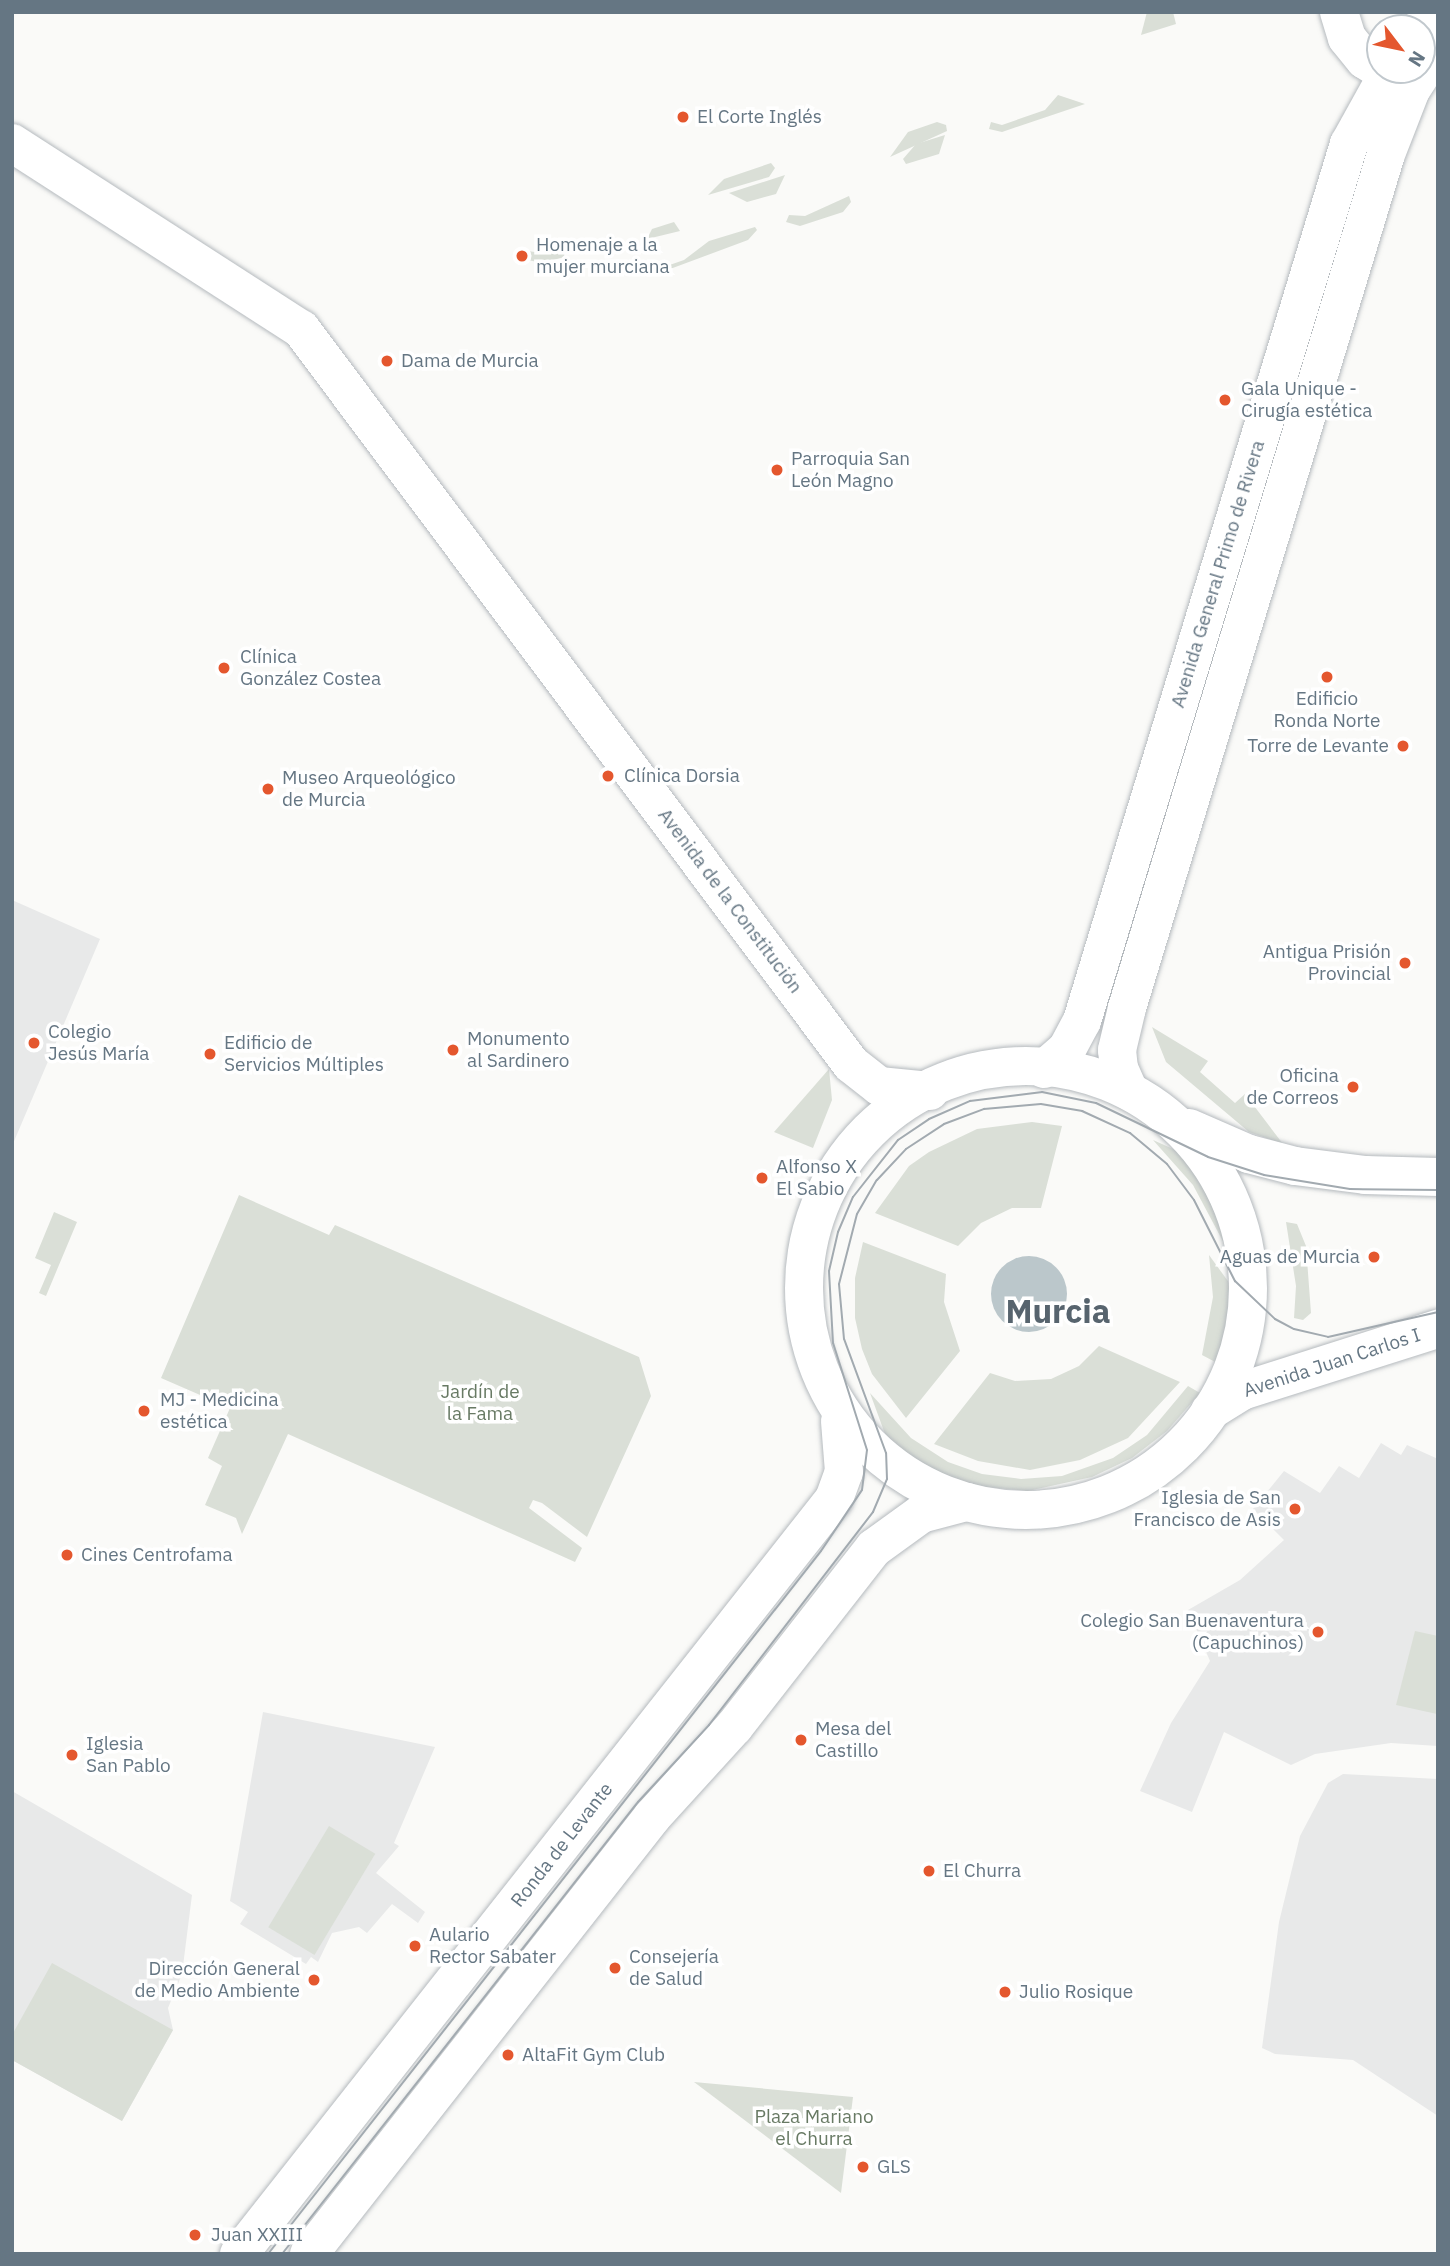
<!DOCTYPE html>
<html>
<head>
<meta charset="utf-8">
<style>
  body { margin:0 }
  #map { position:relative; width:1450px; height:2266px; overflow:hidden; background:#fafaf8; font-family:"IBM Plex Sans",sans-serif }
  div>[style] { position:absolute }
  .built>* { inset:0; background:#e8e9e9 }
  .green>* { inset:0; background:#dadfd7; transform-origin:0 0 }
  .water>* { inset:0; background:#bbc7cb }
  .round { border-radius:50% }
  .roads { filter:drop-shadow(0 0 2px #b5babe) drop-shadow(0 0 2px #b5babe) }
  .major>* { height:38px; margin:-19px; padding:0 19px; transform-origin:19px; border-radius:19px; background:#fff }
  .major>.ring { margin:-19px; padding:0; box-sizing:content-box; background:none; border:38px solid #fff; border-radius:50% }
  .tram>* { height:2px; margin:-1px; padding:0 1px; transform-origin:1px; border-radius:1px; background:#a2aab0 }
  .dots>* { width:19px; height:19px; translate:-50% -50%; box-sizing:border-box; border:4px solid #fff; border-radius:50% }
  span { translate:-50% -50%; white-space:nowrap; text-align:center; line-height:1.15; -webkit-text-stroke:7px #fff; paint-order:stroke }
  .poi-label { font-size:19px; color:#657683 }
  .left { translate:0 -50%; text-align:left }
  .right { translate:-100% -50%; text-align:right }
  .street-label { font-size:19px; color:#657683 }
  .park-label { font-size:19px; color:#687a64 }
  .town-label { font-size:33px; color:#57646e; font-weight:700 }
  .frame { position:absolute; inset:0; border:14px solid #657683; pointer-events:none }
  .north { position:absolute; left:1366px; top:14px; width:70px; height:70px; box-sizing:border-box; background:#fff; border:2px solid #c1c8cd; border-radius:50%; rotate:122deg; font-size:19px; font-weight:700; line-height:28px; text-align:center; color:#657683 }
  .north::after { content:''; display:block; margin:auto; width:24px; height:32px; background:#e4572e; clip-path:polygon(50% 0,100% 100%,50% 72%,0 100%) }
</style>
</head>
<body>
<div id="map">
  <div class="built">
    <div style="clip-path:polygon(12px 900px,100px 939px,12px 1146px)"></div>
    <div style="clip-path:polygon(1381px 1443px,1401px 1455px,1407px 1445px,1438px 1459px,1438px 1746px,1391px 1743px,1315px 1754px,1291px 1765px,1224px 1732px,1192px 1812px,1140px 1791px,1171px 1723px,1210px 1661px,1188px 1610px,1240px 1580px,1284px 1540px,1253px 1509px,1284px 1471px,1320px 1493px,1339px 1466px,1359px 1478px)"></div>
    <div style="clip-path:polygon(263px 1712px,435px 1747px,394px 1843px,399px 1846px,376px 1873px,425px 1912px,418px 1923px,392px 1904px,367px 1933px,359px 1927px,332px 1933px,318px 1962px,311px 1957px,306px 1964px,240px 1924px,248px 1912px,230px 1901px)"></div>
    <div style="clip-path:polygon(1343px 1774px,1438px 1779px,1438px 2116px,1353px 2060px,1275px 2054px,1262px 2048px,1279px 1922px,1300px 1836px,1328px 1783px)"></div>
    <div style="clip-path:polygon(12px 1791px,192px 1895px,182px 1974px,168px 2008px,173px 2030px,122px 2121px,12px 2060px)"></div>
  </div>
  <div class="green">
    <div style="clip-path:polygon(1147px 12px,1173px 12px,1176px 24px,1141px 35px)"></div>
    <div style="clip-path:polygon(1058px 95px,1085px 104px,1002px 132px,989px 129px,991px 122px,1002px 125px,1045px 110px)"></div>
    <div style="clip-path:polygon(937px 122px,946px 125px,947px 131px,890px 157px,908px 132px)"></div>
    <div style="clip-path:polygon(945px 135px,939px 154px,906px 164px,903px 159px,916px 144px)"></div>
    <div style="clip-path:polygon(771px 163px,775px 168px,769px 177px,708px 195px,724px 179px)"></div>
    <div style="clip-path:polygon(785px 175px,776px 194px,747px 202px,729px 193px)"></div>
    <div style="clip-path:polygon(849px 196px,851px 202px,843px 212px,800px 226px,786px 222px,789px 215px,805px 216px)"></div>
    <div style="clip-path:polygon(674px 222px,680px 231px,647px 239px,652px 229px)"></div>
    <div style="clip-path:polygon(755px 227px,757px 230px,748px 240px,662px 272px,658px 269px,684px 260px,709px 241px)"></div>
    <div style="clip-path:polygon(565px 249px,564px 257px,543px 263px,517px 258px,528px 251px,549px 254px)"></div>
    <div style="clip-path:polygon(1152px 1027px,1208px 1061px,1200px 1072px,1235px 1103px,1245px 1094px,1283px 1144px,1249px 1132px,1166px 1062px)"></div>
    <div style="clip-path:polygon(829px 1069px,832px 1100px,813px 1148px,774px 1132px)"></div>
    <div style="clip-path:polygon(1032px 1122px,1062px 1126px,1041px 1208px,1012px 1208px,981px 1223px,958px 1246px,875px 1213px,909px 1166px,929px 1152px,977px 1129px)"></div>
    <div style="clip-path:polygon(1153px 1140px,1182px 1153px,1203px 1179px,1229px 1235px,1235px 1264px,1193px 1185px)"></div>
    <div style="clip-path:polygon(239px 1195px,329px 1235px,335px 1225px,639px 1357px,651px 1396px,587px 1537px,542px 1503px,533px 1500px,529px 1508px,582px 1548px,575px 1562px,288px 1434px,242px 1534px,236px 1518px,205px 1505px,222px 1466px,208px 1458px,230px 1408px,161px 1378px)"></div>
    <div style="clip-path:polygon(54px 1212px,77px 1222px,46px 1296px,39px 1293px,51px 1265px,35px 1258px)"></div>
    <div style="clip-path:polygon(1286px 1222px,1297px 1224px,1306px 1246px,1311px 1313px,1303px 1320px,1294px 1318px,1296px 1286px)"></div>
    <div style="clip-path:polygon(863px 1242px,946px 1274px,944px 1302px,960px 1351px,906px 1418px,872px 1374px,862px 1349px,855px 1318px,855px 1278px)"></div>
    <div style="clip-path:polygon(1209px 1255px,1238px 1295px,1232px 1332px,1219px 1364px,1202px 1355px,1213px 1297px)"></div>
    <div style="clip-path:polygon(1099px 1346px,1180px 1382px,1128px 1438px,1080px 1460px,1030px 1470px,978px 1461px,934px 1444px,990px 1373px,1015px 1381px,1051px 1379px,1079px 1366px)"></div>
    <div style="clip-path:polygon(1188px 1386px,1200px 1393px,1167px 1431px,1132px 1458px,1092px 1477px,1028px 1491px,963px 1485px,902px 1460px,892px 1453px,870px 1393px,911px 1438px,948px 1462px,982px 1474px,1021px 1479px,1062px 1476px,1113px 1458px,1147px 1435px)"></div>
    <div style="clip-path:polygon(1415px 1631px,1438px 1636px,1437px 1714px,1396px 1705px)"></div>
    <div style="left:329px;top:1826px;width:54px;height:118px;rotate:31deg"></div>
    <div style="clip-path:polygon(52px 1963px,173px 2030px,122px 2121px,12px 2060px,12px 2035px)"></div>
    <div style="clip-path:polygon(694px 2082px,853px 2097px,841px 2193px)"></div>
  </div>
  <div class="water">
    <div class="round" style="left:991px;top:1256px;width:76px;height:76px"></div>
  </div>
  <div class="roads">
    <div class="major">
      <div style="left:1339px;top:12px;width:27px;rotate:73deg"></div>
      <div style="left:1347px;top:38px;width:28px;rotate:51deg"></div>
      <div style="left:1365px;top:60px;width:26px;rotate:32deg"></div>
      <div style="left:1387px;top:74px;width:25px;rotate:16deg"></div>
      <div style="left:1421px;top:28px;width:20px;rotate:-53deg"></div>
      <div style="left:12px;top:143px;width:344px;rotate:32.8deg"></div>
      <div style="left:301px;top:329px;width:918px;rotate:53.19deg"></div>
      <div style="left:851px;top:1064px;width:36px;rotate:38deg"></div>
      <div style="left:879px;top:1086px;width:51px;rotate:5.6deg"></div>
      <div class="ring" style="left:804px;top:1066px;width:406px;height:406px"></div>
      <div style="left:1044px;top:1069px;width:30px;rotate:-41deg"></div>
      <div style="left:1067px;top:1049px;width:32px;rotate:-62deg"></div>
      <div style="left:1082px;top:1021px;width:917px;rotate:-73.07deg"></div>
      <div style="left:1349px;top:144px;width:85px;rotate:-61deg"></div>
      <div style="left:1129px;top:1091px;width:24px;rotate:-114deg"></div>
      <div style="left:1119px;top:1069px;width:19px;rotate:-96deg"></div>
      <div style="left:1117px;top:1050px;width:43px;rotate:-76.6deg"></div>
      <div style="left:1127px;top:1008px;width:892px;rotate:-73.13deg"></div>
      <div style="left:1386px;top:154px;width:69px;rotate:-68.7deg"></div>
      <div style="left:1411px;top:90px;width:50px;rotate:-57.3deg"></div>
      <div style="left:1189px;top:1128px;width:65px;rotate:23.4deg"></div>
      <div style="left:1249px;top:1154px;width:48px;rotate:14.6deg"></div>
      <div style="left:1295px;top:1166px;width:71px;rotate:7.3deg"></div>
      <div style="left:1365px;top:1175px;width:73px;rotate:1.6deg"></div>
      <div style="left:1210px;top:1411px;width:38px;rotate:-32deg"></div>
      <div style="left:1242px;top:1391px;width:206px;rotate:-17.6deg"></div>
      <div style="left:239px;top:2254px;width:961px;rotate:-51.76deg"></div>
      <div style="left:834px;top:1499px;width:29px;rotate:-70deg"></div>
      <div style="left:844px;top:1472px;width:51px;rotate:-94.5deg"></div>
      <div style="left:309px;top:2254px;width:556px;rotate:-51.87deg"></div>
      <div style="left:652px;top:1817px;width:122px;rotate:-47.7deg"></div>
      <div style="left:734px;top:1727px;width:227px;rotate:-52deg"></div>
      <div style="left:874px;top:1548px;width:58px;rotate:-35.9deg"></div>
      <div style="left:921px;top:1514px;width:47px;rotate:-14.9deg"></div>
    </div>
  </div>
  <div class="tram">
    <div style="left:268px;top:2254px;width:894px;rotate:-51.81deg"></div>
    <div style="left:821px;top:1551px;width:73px;rotate:-56.1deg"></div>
    <div style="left:862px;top:1490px;width:40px;rotate:-82.9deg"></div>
    <div style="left:867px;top:1450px;width:112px;rotate:-107.6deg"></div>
    <div style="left:833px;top:1343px;width:72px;rotate:-93.2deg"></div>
    <div style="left:829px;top:1271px;width:40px;rotate:-77deg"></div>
    <div style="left:838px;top:1232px;width:38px;rotate:-67deg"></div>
    <div style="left:853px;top:1197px;width:73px;rotate:-51.7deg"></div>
    <div style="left:898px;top:1140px;width:37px;rotate:-34deg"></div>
    <div style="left:929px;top:1119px;width:45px;rotate:-23.7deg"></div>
    <div style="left:970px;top:1101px;width:73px;rotate:-7.1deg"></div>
    <div style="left:1042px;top:1092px;width:55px;rotate:11.5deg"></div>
    <div style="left:1096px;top:1103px;width:124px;rotate:25.7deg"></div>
    <div style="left:1208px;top:1157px;width:59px;rotate:17.8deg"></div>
    <div style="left:1264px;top:1175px;width:87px;rotate:9.2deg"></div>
    <div style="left:1350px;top:1189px;width:88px;rotate:0.7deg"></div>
    <div style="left:282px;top:2254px;width:575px;rotate:-51.78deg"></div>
    <div style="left:638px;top:1802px;width:105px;rotate:-47.3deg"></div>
    <div style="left:709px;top:1725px;width:269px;rotate:-52.4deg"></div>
    <div style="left:873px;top:1512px;width:36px;rotate:-67deg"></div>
    <div style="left:887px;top:1479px;width:26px;rotate:-92deg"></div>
    <div style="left:886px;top:1453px;width:121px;rotate:-110.2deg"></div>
    <div style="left:844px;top:1339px;width:55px;rotate:-95.2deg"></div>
    <div style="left:839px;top:1284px;width:72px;rotate:-75.6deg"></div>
    <div style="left:857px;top:1214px;width:39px;rotate:-60deg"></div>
    <div style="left:877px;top:1180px;width:42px;rotate:-46.9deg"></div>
    <div style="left:906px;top:1149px;width:45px;rotate:-33.3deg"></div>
    <div style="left:944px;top:1124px;width:43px;rotate:-20.6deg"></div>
    <div style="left:984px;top:1109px;width:57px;rotate:-5deg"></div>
    <div style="left:1041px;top:1104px;width:42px;rotate:9.7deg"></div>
    <div style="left:1082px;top:1111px;width:53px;rotate:24.6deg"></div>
    <div style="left:1130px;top:1133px;width:48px;rotate:40deg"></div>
    <div style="left:1167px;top:1164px;width:45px;rotate:53.1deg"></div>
    <div style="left:1194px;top:1200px;width:91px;rotate:63.2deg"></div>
    <div style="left:1235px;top:1281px;width:55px;rotate:43.5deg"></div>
    <div style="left:1275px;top:1319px;width:21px;rotate:28deg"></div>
    <div style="left:1294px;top:1329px;width:35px;rotate:13deg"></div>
    <div style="left:1328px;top:1337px;width:113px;rotate:-12.8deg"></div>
  </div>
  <div class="dots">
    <div style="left:683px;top:117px;background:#e4572e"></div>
    <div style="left:522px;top:256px;background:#e4572e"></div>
    <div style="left:387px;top:361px;background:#e4572e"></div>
    <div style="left:1225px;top:400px;background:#e4572e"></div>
    <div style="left:777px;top:470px;background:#e4572e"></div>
    <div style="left:224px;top:668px;background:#e4572e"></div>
    <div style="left:1327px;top:677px;background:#e4572e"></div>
    <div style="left:1403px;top:746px;background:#e4572e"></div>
    <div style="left:608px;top:776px;background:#e4572e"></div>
    <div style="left:268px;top:789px;background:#e4572e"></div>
    <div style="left:1405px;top:963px;background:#e4572e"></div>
    <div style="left:34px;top:1043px;background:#e4572e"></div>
    <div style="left:453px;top:1050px;background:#e4572e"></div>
    <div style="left:210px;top:1054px;background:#e4572e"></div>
    <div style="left:1353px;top:1087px;background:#e4572e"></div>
    <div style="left:762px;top:1178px;background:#e4572e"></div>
    <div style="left:1374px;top:1257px;background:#e4572e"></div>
    <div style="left:144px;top:1411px;background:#e4572e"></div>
    <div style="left:1295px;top:1509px;background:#e4572e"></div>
    <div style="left:67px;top:1555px;background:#e4572e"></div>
    <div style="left:1318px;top:1632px;background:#e4572e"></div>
    <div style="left:801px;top:1740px;background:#e4572e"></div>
    <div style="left:72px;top:1755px;background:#e4572e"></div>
    <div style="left:929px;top:1871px;background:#e4572e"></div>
    <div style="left:415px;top:1946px;background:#e4572e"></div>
    <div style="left:615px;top:1968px;background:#e4572e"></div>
    <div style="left:314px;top:1980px;background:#e4572e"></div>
    <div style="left:1005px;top:1992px;background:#e4572e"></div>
    <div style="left:508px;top:2055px;background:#e4572e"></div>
    <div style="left:863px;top:2167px;background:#e4572e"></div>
    <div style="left:195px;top:2235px;background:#e4572e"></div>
  </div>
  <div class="poi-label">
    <span class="left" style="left:697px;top:117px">El Corte Inglés</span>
    <span class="left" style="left:536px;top:256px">Homenaje a la<br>mujer murciana</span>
    <span class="left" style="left:401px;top:361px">Dama de Murcia</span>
    <span class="left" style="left:1241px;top:400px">Gala Unique -<br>Cirugía estética</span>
    <span class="left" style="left:791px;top:470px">Parroquia San<br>León Magno</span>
    <span class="left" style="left:240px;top:668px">Clínica<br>González Costea</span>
    <span style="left:1327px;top:710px">Edificio<br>Ronda Norte</span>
    <span class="right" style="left:1389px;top:746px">Torre de Levante</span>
    <span class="left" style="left:624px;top:776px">Clínica Dorsia</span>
    <span class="left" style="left:282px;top:789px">Museo Arqueológico<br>de Murcia</span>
    <span class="right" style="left:1391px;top:963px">Antigua Prisión<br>Provincial</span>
    <span class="left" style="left:48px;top:1043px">Colegio<br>Jesús María</span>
    <span class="left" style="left:467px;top:1050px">Monumento<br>al Sardinero</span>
    <span class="left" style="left:224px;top:1054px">Edificio de<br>Servicios Múltiples</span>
    <span class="right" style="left:1339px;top:1087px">Oficina<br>de Correos</span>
    <span class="left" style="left:776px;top:1178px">Alfonso X<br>El Sabio</span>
    <span class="right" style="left:1360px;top:1257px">Aguas de Murcia</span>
    <span class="left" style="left:160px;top:1411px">MJ - Medicina<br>estética</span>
    <span class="right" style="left:1281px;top:1509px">Iglesia de San<br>Francisco de Asis</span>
    <span class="left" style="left:81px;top:1555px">Cines Centrofama</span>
    <span class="right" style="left:1304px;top:1632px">Colegio San Buenaventura<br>(Capuchinos)</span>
    <span class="left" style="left:815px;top:1740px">Mesa del<br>Castillo</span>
    <span class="left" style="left:86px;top:1755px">Iglesia<br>San Pablo</span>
    <span class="left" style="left:943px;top:1871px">El Churra</span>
    <span class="left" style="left:429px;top:1946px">Aulario<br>Rector Sabater</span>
    <span class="left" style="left:629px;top:1968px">Consejería<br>de Salud</span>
    <span class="right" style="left:300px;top:1980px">Dirección General<br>de Medio Ambiente</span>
    <span class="left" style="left:1019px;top:1992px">Julio Rosique</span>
    <span class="left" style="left:522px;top:2055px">AltaFit Gym Club</span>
    <span class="left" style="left:877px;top:2167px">GLS</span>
    <span class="left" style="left:211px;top:2235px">Juan XXIII</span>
  </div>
  <div class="street-label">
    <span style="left:1218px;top:574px;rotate:-73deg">Avenida General Primo de Rivera</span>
    <span style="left:730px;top:901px;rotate:53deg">Avenida de la Constitución</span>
    <span style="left:1332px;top:1363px;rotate:-18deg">Avenida Juan Carlos I</span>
    <span style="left:562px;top:1845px;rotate:-52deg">Ronda de Levante</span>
  </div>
  <div class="park-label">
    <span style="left:480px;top:1403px">Jardín de<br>la Fama</span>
    <span style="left:814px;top:2128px">Plaza Mariano<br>el Churra</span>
  </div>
  <div class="town-label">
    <span style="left:1058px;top:1311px">Murcia</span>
  </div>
  <div class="frame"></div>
  <div class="north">N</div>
</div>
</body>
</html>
